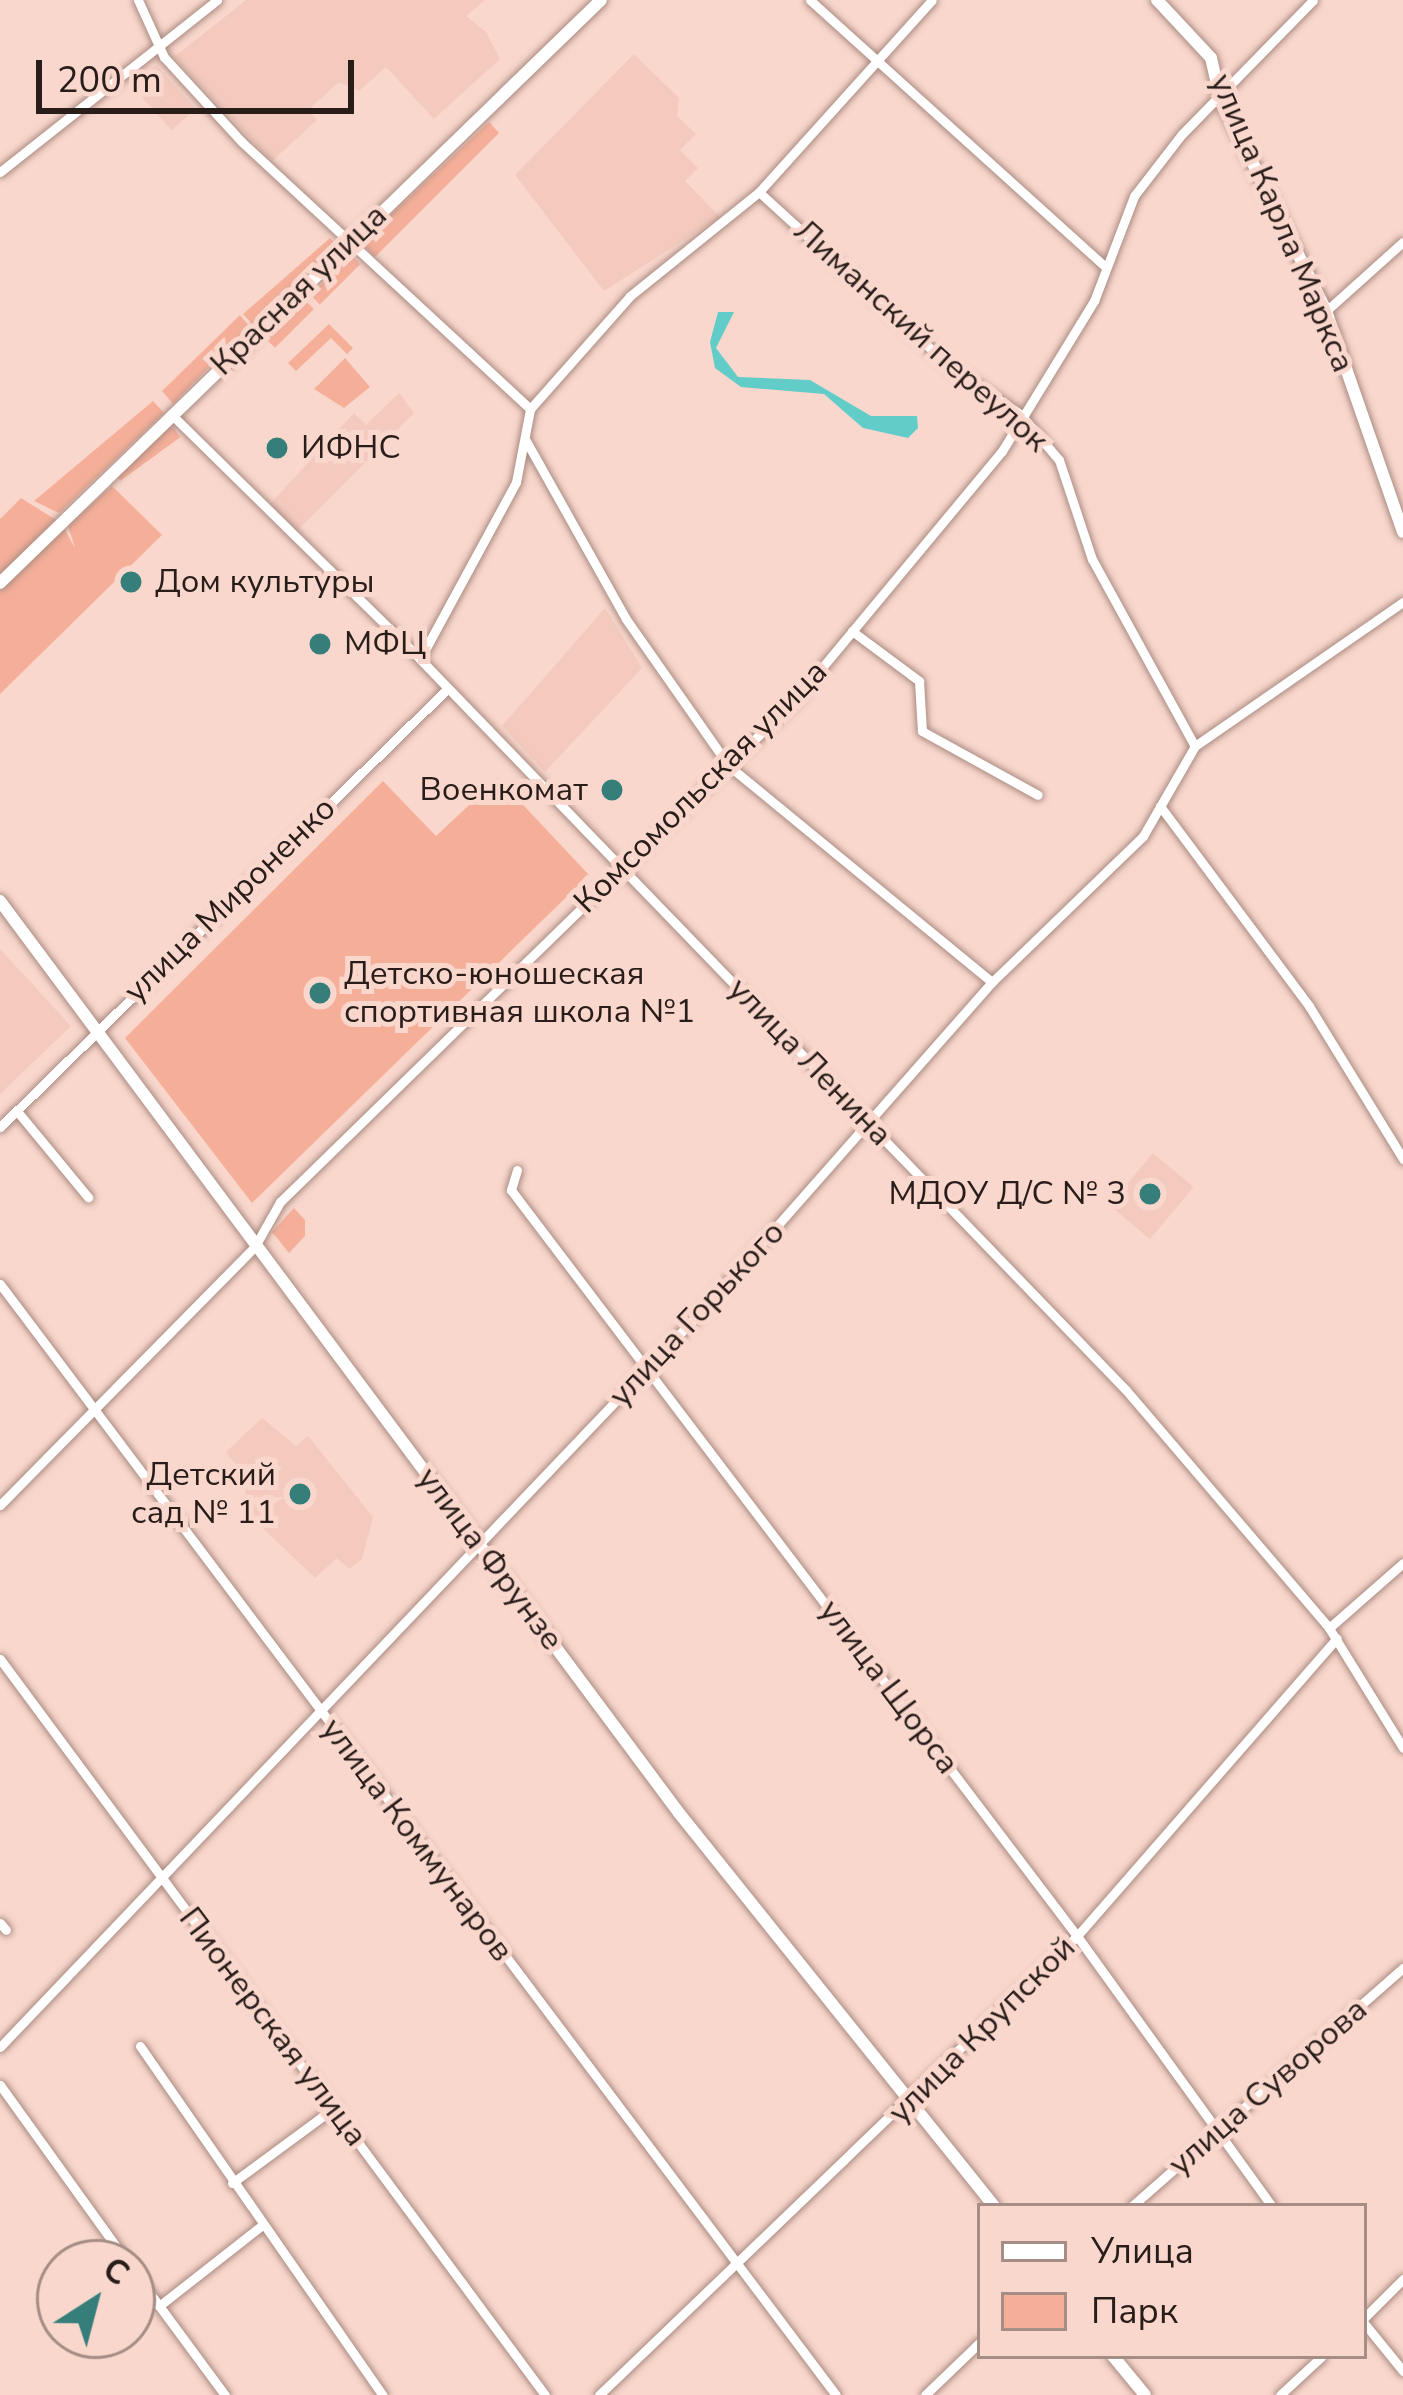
<!DOCTYPE html>
<html>
<head>
<meta charset="utf-8">
<style>
  body { margin:0 }
  #map { position:relative; width:1403px; height:2395px; overflow:hidden; background:#f9d7cd; font-family:"Nunito Sans",sans-serif }
  div>[style] { position:absolute }
  .built>* { inset:0; background:#f4cabe; transform-origin:0 0 }
  .green>* { inset:0; background:#f5af99; transform-origin:0 0 }
  .water>* { inset:0; background:#62cdc8 }
  .roads { filter:drop-shadow(0 0 3px #ab8c82) drop-shadow(0 0 3px #ab8c82) }
  .street>* { height:9px; margin:-4.5px; padding:0 4.5px; transform-origin:4.5px; border-radius:4.5px; background:#fff }
  .secondary>* { height:12px; margin:-6px; padding:0 6px; transform-origin:6px; border-radius:6px; background:#fff }
  .dots>* { width:33px; height:33px; translate:-50% -50%; box-sizing:border-box; border:6px solid #f9d7cd; border-radius:50% }
  span { translate:-50% -50%; white-space:nowrap; text-align:center; line-height:1.15; -webkit-text-stroke:10px #f9d7cd; paint-order:stroke }
  .street-label { font-size:33px; color:#291d19 }
  .poi-label { font-size:33px; color:#291d19 }
  .left { translate:0 -50%; text-align:left }
  .right { translate:-100% -50%; text-align:right }
  .legend { position:absolute; left:977px; top:2203px; width:390px; height:156px; box-sizing:border-box; background:#f9d7cd; border:3px solid #a68d85; margin:0; padding:15px 21px; list-style:none; font-size:36px; color:#291d19 }
  .legend li { display:flex; align-items:center; gap:24px; height:60px }
  .legend b { width:60px; border:3px solid #a68d85 }
  .north { position:absolute; left:36px; top:2239px; width:120px; height:120px; box-sizing:border-box; background:#f9d7cd; border:3px solid #a68d85; border-radius:50%; rotate:36deg; font-size:33px; font-weight:700; line-height:48px; text-align:center; color:#291d19 }
  .north::after { content:''; display:block; margin:auto; width:42px; height:54px; background:#357e7a; clip-path:polygon(50% 0,100% 100%,50% 72%,0 100%) }
  .scale { position:absolute; left:36px; top:60px; width:318px; height:54px; box-sizing:border-box; border:6px solid #291d19; border-top:0; padding-left:15px; font-size:36px; line-height:42px; white-space:nowrap; color:#291d19; -webkit-text-stroke:9px #f9d7cd; paint-order:stroke }
</style>
</head>
<body>
<div id="map">
  <div class="built">
    <div style="clip-path:polygon(246px 0,485px 0,466px 16px,486px 32px,500px 59px,434px 119px,386px 67px,359px 91px,339px 82px,308px 110px,317px 120px,272px 161px,174px 57px)"></div>
    <div style="clip-path:polygon(634px 54px,679px 98px,677px 116px,696px 134px,680px 150px,698px 168px,685px 181px,720px 217px,604px 291px,515px 175px)"></div>
    <div style="left:156px;top:65px;width:59px;height:32px;rotate:48deg"></div>
    <div style="clip-path:polygon(399px 393px,414px 413px,295px 533px,269px 505px,354px 413px,366px 425px)"></div>
    <div style="clip-path:polygon(605px 608px,642px 668px,545px 772px,502px 726px)"></div>
    <div style="clip-path:polygon(0 949px,71px 1026px,0 1094px)"></div>
    <div style="left:1153px;top:1153px;width:53px;height:68px;rotate:40deg"></div>
    <div style="clip-path:polygon(262px 1418px,296px 1446px,308px 1436px,373px 1517px,362px 1559px,349px 1569px,337px 1558px,315px 1578px,246px 1512px,245px 1477px,226px 1452px)"></div>
  </div>
  <div class="green">
    <div style="clip-path:polygon(489px 122px,499px 133px,375px 257px,361px 243px)"></div>
    <div style="clip-path:polygon(330px 238px,337px 245px,252px 324px,243px 314px)"></div>
    <div style="left:351px;top:255px;width:13px;height:57px;rotate:45deg"></div>
    <div style="left:304px;top:299px;width:14px;height:55px;rotate:45deg"></div>
    <div style="clip-path:polygon(240px 315px,249px 326px,173px 404px,162px 391px)"></div>
    <div style="clip-path:polygon(329px 324px,353px 348px,347px 354px,331px 338px,296px 371px,288px 363px)"></div>
    <div style="clip-path:polygon(345px 358px,370px 387px,344px 408px,314px 389px)"></div>
    <div style="clip-path:polygon(153px 401px,164px 413px,59px 513px,34px 501px)"></div>
    <div style="left:172px;top:426px;width:14px;height:74px;rotate:54deg"></div>
    <div style="clip-path:polygon(112px 486px,162px 535px,0 694px,0 519px,21px 498px,61px 523px,75px 548px,68px 526px)"></div>
    <div style="clip-path:polygon(498px 778px,589px 875px,252px 1203px,125px 1038px,383px 781px,436px 836px)"></div>
    <div style="clip-path:polygon(294px 1208px,305px 1220px,305px 1236px,289px 1253px,272px 1232px)"></div>
  </div>
  <div class="water">
    <div style="clip-path:polygon(718px 312px,734px 312px,716px 348px,738px 377px,810px 380px,871px 416px,917px 416px,918px 428px,908px 438px,863px 428px,824px 394px,741px 387px,715px 368px,710px 342px)"></div>
  </div>
  <div class="roads">
    <div class="street">
      <div style="left:138px;top:0;width:63px;rotate:65.5deg"></div>
      <div style="left:164px;top:57px;width:115px;rotate:47.5deg"></div>
      <div style="left:242px;top:142px;width:393px;rotate:42.8deg"></div>
      <div style="left:810px;top:0;width:396px;rotate:42.1deg"></div>
      <div style="left:0;top:172px;width:277px;rotate:-38.4deg"></div>
      <div style="left:759px;top:192px;width:261px;rotate:42.4deg"></div>
      <div style="left:952px;top:368px;width:82px;rotate:34.1deg"></div>
      <div style="left:1020px;top:414px;width:60px;rotate:49.7deg"></div>
      <div style="left:1059px;top:460px;width:104px;rotate:71.6deg"></div>
      <div style="left:1092px;top:559px;width:213px;rotate:61.2deg"></div>
      <div style="left:1326px;top:311px;width:103px;rotate:-41.9deg"></div>
      <div style="left:171px;top:414px;width:349px;rotate:44.5deg"></div>
      <div style="left:420px;top:659px;width:1016px;rotate:46deg"></div>
      <div style="left:1126px;top:1390px;width:313px;rotate:49.5deg"></div>
      <div style="left:1329px;top:1628px;width:141px;rotate:58.3deg"></div>
      <div style="left:525px;top:439px;width:206px;rotate:60.7deg"></div>
      <div style="left:626px;top:619px;width:179px;rotate:55deg"></div>
      <div style="left:729px;top:766px;width:340px;rotate:39.4deg"></div>
      <div style="left:852px;top:631px;width:84px;rotate:36.7deg"></div>
      <div style="left:919px;top:681px;width:50px;rotate:86.6deg"></div>
      <div style="left:922px;top:731px;width:132px;rotate:28.9deg"></div>
      <div style="left:420px;top:659px;width:201px;rotate:-61.5deg"></div>
      <div style="left:516px;top:482px;width:74px;rotate:-79.1deg"></div>
      <div style="left:530px;top:409px;width:151px;rotate:-48.5deg"></div>
      <div style="left:630px;top:296px;width:166px;rotate:-38.9deg"></div>
      <div style="left:759px;top:192px;width:258px;rotate:-48deg"></div>
      <div style="left:1160px;top:806px;width:249px;rotate:53.3deg"></div>
      <div style="left:1309px;top:1006px;width:180px;rotate:58.4deg"></div>
      <div style="left:17px;top:1111px;width:112px;rotate:50.5deg"></div>
      <div style="left:0;top:1127px;width:623px;rotate:-44.41deg"></div>
      <div style="left:517px;top:1170px;width:21px;rotate:107deg"></div>
      <div style="left:511px;top:1190px;width:936px;rotate:52.81deg"></div>
      <div style="left:1077px;top:1936px;width:333px;rotate:54.2deg"></div>
      <div style="left:0;top:1284px;width:1390px;rotate:53.04deg"></div>
      <div style="left:0;top:1505px;width:363px;rotate:-45.4deg"></div>
      <div style="left:255px;top:1246px;width:51px;rotate:-60.4deg"></div>
      <div style="left:280px;top:1202px;width:721px;rotate:-44.27deg"></div>
      <div style="left:796px;top:699px;width:322px;rotate:-50.3deg"></div>
      <div style="left:1002px;top:451px;width:176px;rotate:-58.5deg"></div>
      <div style="left:1094px;top:301px;width:112px;rotate:-69.1deg"></div>
      <div style="left:1134px;top:196px;width:78px;rotate:-52.3deg"></div>
      <div style="left:1182px;top:134px;width:187px;rotate:-45.6deg"></div>
      <div style="left:1329px;top:1628px;width:98px;rotate:-41.3deg"></div>
      <div style="left:0;top:1659px;width:916px;rotate:53.48deg"></div>
      <div style="left:0;top:1923px;width:9px;rotate:49deg"></div>
      <div style="left:140px;top:2046px;width:425px;rotate:55.2deg"></div>
      <div style="left:0;top:2047px;width:1028px;rotate:-46.38deg"></div>
      <div style="left:709px;top:1303px;width:428px;rotate:-48.6deg"></div>
      <div style="left:992px;top:982px;width:210px;rotate:-44deg"></div>
      <div style="left:1143px;top:836px;width:104px;rotate:-60deg"></div>
      <div style="left:1195px;top:746px;width:253px;rotate:-34.7deg"></div>
      <div style="left:0;top:2085px;width:219px;rotate:54.3deg"></div>
      <div style="left:232px;top:2183px;width:128px;rotate:-36.4deg"></div>
      <div style="left:1132px;top:2206px;width:361px;rotate:-41.3deg"></div>
      <div style="left:132px;top:2269px;width:157px;rotate:53.6deg"></div>
      <div style="left:159px;top:2306px;width:130px;rotate:-38.1deg"></div>
      <div style="left:1364px;top:2318px;width:55px;rotate:-45deg"></div>
      <div style="left:1364px;top:2323px;width:62px;rotate:50.9deg"></div>
      <div style="left:599px;top:2395px;width:663px;rotate:-43.84deg"></div>
      <div style="left:1077px;top:1936px;width:395px;rotate:-48.9deg"></div>
      <div style="left:925px;top:2395px;width:76px;rotate:-43.9deg"></div>
      <div style="left:1280px;top:2395px;width:57px;rotate:-42.9deg"></div>
    </div>
    <div class="secondary">
      <div style="left:1157px;top:0;width:79px;rotate:47deg"></div>
      <div style="left:1211px;top:58px;width:40px;rotate:77deg"></div>
      <div style="left:1220px;top:97px;width:239px;rotate:63.6deg"></div>
      <div style="left:1326px;top:311px;width:234px;rotate:70.8deg"></div>
      <div style="left:0;top:583px;width:837px;rotate:-44.13deg"></div>
      <div style="left:0;top:901px;width:1137px;rotate:53.33deg"></div>
      <div style="left:679px;top:1813px;width:504px;rotate:51.29deg"></div>
      <div style="left:1113px;top:2356px;width:50px;rotate:50.6deg"></div>
    </div>
  </div>
  <div class="dots">
    <div style="left:277px;top:448px;background:#357e7a"></div>
    <div style="left:131px;top:582px;background:#357e7a"></div>
    <div style="left:320px;top:644px;background:#357e7a"></div>
    <div style="left:612px;top:790px;background:#357e7a"></div>
    <div style="left:320px;top:993px;background:#357e7a"></div>
    <div style="left:1150px;top:1194px;background:#357e7a"></div>
    <div style="left:300px;top:1494px;background:#357e7a"></div>
  </div>
  <div class="street-label">
    <span style="left:1282px;top:223px;rotate:67deg">улица Карла Маркса</span>
    <span style="left:299px;top:290px;rotate:-44deg">Красная улица</span>
    <span style="left:921px;top:336px;rotate:42deg">Лиманский переулок</span>
    <span style="left:701px;top:787px;rotate:-45deg">Комсомольская улица</span>
    <span style="left:230px;top:900px;rotate:-44deg">улица Мироненко</span>
    <span style="left:810px;top:1062px;rotate:46deg">улица Ленина</span>
    <span style="left:697px;top:1314px;rotate:-47deg">улица Горького</span>
    <span style="left:490px;top:1559px;rotate:53deg">улица Фрунзе</span>
    <span style="left:889px;top:1687px;rotate:53deg">улица Щорса</span>
    <span style="left:417px;top:1840px;rotate:53deg">улица Коммунаров</span>
    <span style="left:273px;top:2027px;rotate:53deg">Пионерская улица</span>
    <span style="left:982px;top:2030px;rotate:-45deg">улица Крупской</span>
    <span style="left:1268px;top:2087px;rotate:-41deg">улица Суворова</span>
  </div>
  <div class="poi-label">
    <span class="left" style="left:301px;top:448px">ИФНС</span>
    <span class="left" style="left:155px;top:582px">Дом культуры</span>
    <span class="left" style="left:344px;top:644px">МФЦ</span>
    <span class="right" style="left:588px;top:790px">Военкомат</span>
    <span class="left" style="left:344px;top:993px">Детско-юношеская<br>спортивная школа №1</span>
    <span class="right" style="left:1126px;top:1194px">МДОУ Д/С № 3</span>
    <span class="right" style="left:276px;top:1494px">Детский<br>сад № 11</span>
  </div>
  <ul class="legend">
  <li><b style="height:15px;background:#fff"></b>Улица</li>
  <li><b style="height:33px;background:#f5af99"></b>Парк</li>
  </ul>
  <div class="north">С</div>
  <div class="scale">200 m</div>
</div>
</body>
</html>
